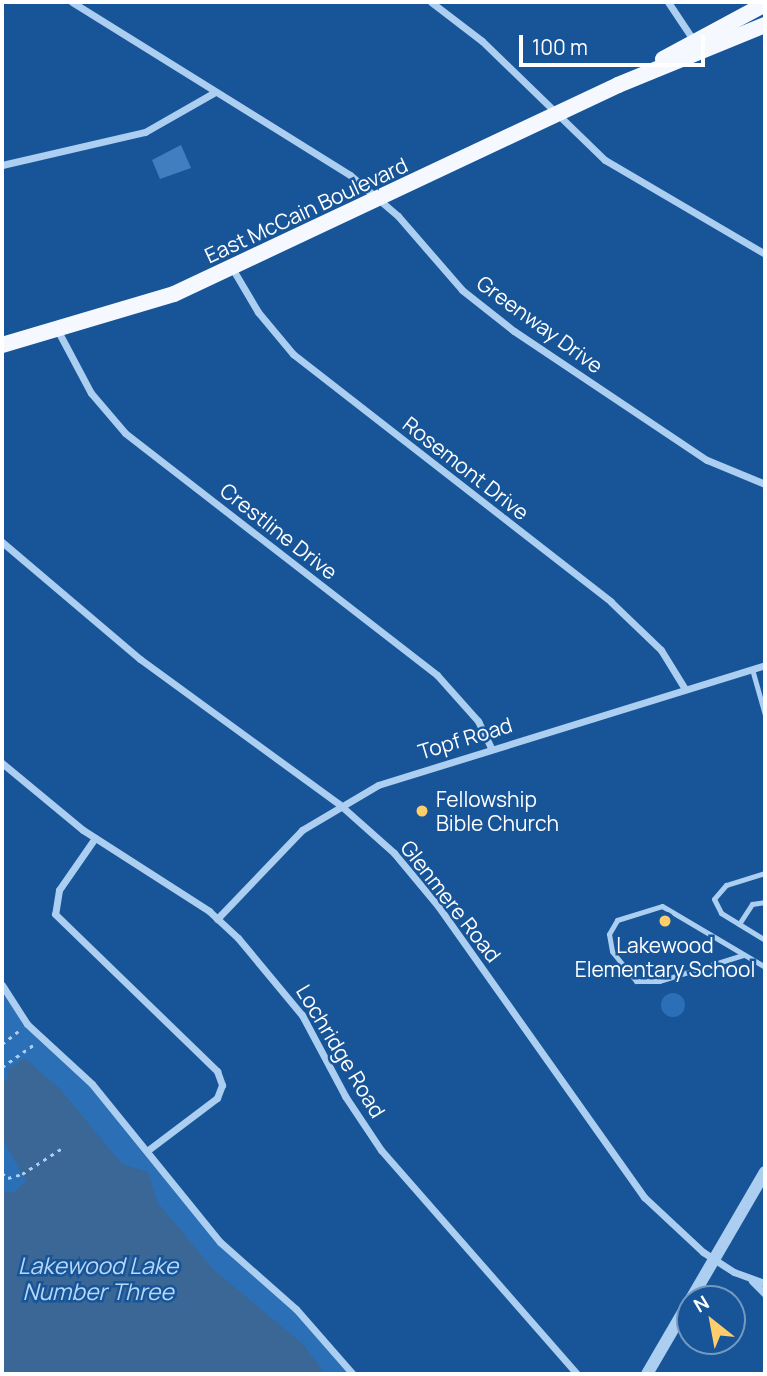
<!DOCTYPE html>
<html>
<head>
<meta charset="utf-8">
<style>
  body { margin:0 }
  #map { position:relative; width:767px; height:1376px; overflow:hidden; background:#175598; font-family:Manrope,sans-serif }
  div>[style] { position:absolute }
  .green>* { inset:0; background:#2b6fb6 }
  .round { border-radius:50% }
  .water>* { inset:0; background:#3b6797 }
  .building>* { inset:0; background:#407ebf }
  .path>* { height:2.5px; margin-top:-1.25px; transform-origin:0; background:repeating-linear-gradient(90deg,#abcef1 0 3.5px,transparent 0 8.5px) }
  .service>* { height:5px; margin:-2.5px; padding:0 2.5px; transform-origin:2.5px; border-radius:2.5px; background:#abcef1 }
  .minor>* { height:7px; margin:-3.5px; padding:0 3.5px; transform-origin:3.5px; border-radius:3.5px; background:#abcef1 }
  .tertiary>* { height:12px; margin:-6px; padding:0 6px; transform-origin:6px; border-radius:6px; background:#abcef1 }
  .primary>* { height:16px; margin:-8px; padding:0 8px; transform-origin:8px; border-radius:8px; background:#f5f9ff }
  .dots>* { width:19px; height:19px; translate:-50% -50%; box-sizing:border-box; border:4px solid #175598; border-radius:50% }
  span { translate:-50% -50%; white-space:nowrap; text-align:center; line-height:1.15; -webkit-text-stroke:5px #175598; paint-order:stroke }
  .street-label { font-size:21px; color:#fff }
  .poi-label { font-size:21px; color:#fff }
  .left { translate:0 -50%; text-align:left }
  .water-label { font-size:23px; color:#b7d7f8; font-style:italic }
  .frame { position:absolute; inset:0; border:4px solid #fff; pointer-events:none }
  .north { position:absolute; left:676px; top:1285px; width:70px; height:70px; box-sizing:border-box; background:#175598; border:2px solid #7499c1; border-radius:50%; rotate:329deg; font-size:19px; font-weight:700; line-height:28px; text-align:center; color:#fff }
  .north::after { content:''; display:block; margin:auto; width:24px; height:32px; background:#ffce6b; clip-path:polygon(50% 0,100% 100%,50% 72%,0 100%) }
  .scale { position:absolute; left:519px; top:35px; width:186px; height:32px; box-sizing:border-box; border:4px solid #fff; border-top:0; padding-left:9px; font-size:21px; line-height:24px; white-space:nowrap; color:#fff; -webkit-text-stroke:5px #175598; paint-order:stroke }
</style>
</head>
<body>
<div id="map">
  <div class="green">
    <div style="clip-path:polygon(2px 983px,16px 1010px,71px 1063px,196px 1215px,296px 1309px,355px 1374px,2px 1374px)"></div>
    <div class="round" style="left:661px;top:993px;width:24px;height:24px"></div>
  </div>
  <div class="water">
    <div style="clip-path:polygon(25px 1058px,61px 1090px,122px 1164px,148px 1172px,158px 1203px,214px 1270px,304px 1345px,325px 1374px,2px 1374px,2px 1192px,14px 1192px,26px 1181px,2px 1138px,2px 1083px,8px 1079px,7px 1070px)"></div>
  </div>
  <div class="building">
    <div style="clip-path:polygon(181px 145px,191px 168px,160px 179px,152px 160px)"></div>
  </div>
  <div class="path">
    <div style="left:2px;top:1044px;width:24px;rotate:-38deg"></div>
    <div style="left:2px;top:1067px;width:42px;rotate:-35.2deg"></div>
    <div style="left:2px;top:1173px;width:8px;rotate:40deg"></div>
    <div style="left:8px;top:1178px;width:15px;rotate:-16deg"></div>
    <div style="left:22px;top:1174px;width:46px;rotate:-32.7deg"></div>
  </div>
  <div class="service">
    <div style="left:752px;top:669px;width:48px;rotate:74.2deg"></div>
    <div style="left:765px;top:873px;width:41px;rotate:162.9deg"></div>
    <div style="left:726px;top:885px;width:18px;rotate:131deg"></div>
    <div style="left:714px;top:899px;width:16px;rotate:63deg"></div>
    <div style="left:721px;top:913px;width:52px;rotate:31.5deg"></div>
    <div style="left:739px;top:924px;width:24px;rotate:-57deg"></div>
    <div style="left:752px;top:904px;width:13px;rotate:-9deg"></div>
    <div style="left:743px;top:955px;width:88px;rotate:162.8deg"></div>
    <div style="left:659px;top:981px;width:23px;rotate:180deg"></div>
    <div style="left:636px;top:981px;width:38px;rotate:-129deg"></div>
    <div style="left:612px;top:951px;width:17px;rotate:-100deg"></div>
    <div style="left:609px;top:934px;width:16px;rotate:-60deg"></div>
    <div style="left:617px;top:920px;width:47px;rotate:-17.3deg"></div>
    <div style="left:662px;top:906px;width:120px;rotate:30.6deg"></div>
  </div>
  <div class="minor">
    <div style="left:72px;top:2px;width:327px;rotate:31.9deg"></div>
    <div style="left:350px;top:175px;width:63px;rotate:40.5deg"></div>
    <div style="left:398px;top:216px;width:98px;rotate:49.1deg"></div>
    <div style="left:462px;top:290px;width:66px;rotate:38.3deg"></div>
    <div style="left:514px;top:331px;width:232px;rotate:33.8deg"></div>
    <div style="left:707px;top:460px;width:63px;rotate:22.5deg"></div>
    <div style="left:431px;top:2px;width:64px;rotate:37.4deg"></div>
    <div style="left:482px;top:41px;width:171px;rotate:44.1deg"></div>
    <div style="left:605px;top:160px;width:186px;rotate:30.4deg"></div>
    <div style="left:668px;top:2px;width:47px;rotate:56.3deg"></div>
    <div style="left:2px;top:165px;width:147px;rotate:-13deg"></div>
    <div style="left:145px;top:132px;width:81px;rotate:-29.7deg"></div>
    <div style="left:232px;top:268px;width:51px;rotate:59.4deg"></div>
    <div style="left:258px;top:312px;width:55px;rotate:50.2deg"></div>
    <div style="left:293px;top:354px;width:403px;rotate:37.9deg"></div>
    <div style="left:611px;top:602px;width:69px;rotate:43.8deg"></div>
    <div style="left:661px;top:650px;width:46px;rotate:58.4deg"></div>
    <div style="left:58px;top:331px;width:70px;rotate:62deg"></div>
    <div style="left:91px;top:393px;width:52px;rotate:49.6deg"></div>
    <div style="left:125px;top:433px;width:395px;rotate:37.8deg"></div>
    <div style="left:437px;top:675px;width:62px;rotate:48.3deg"></div>
    <div style="left:478px;top:721px;width:30px;rotate:64deg"></div>
    <div style="left:2px;top:542px;width:181px;rotate:40.3deg"></div>
    <div style="left:140px;top:659px;width:246px;rotate:36.1deg"></div>
    <div style="left:339px;top:804px;width:74px;rotate:41.7deg"></div>
    <div style="left:394px;top:853px;width:69px;rotate:50.3deg"></div>
    <div style="left:438px;top:906px;width:357px;rotate:54.7deg"></div>
    <div style="left:644px;top:1197px;width:81px;rotate:43deg"></div>
    <div style="left:703px;top:1252px;width:37px;rotate:33deg"></div>
    <div style="left:734px;top:1272px;width:33px;rotate:20deg"></div>
    <div style="left:2px;top:763px;width:105px;rotate:39.6deg"></div>
    <div style="left:83px;top:830px;width:150px;rotate:32.7deg"></div>
    <div style="left:209px;top:911px;width:40px;rotate:43deg"></div>
    <div style="left:238px;top:938px;width:100px;rotate:50.3deg"></div>
    <div style="left:302px;top:1015px;width:92px;rotate:62deg"></div>
    <div style="left:345px;top:1096px;width:65px;rotate:56.3deg"></div>
    <div style="left:381px;top:1150px;width:298px;rotate:48.8deg"></div>
    <div style="left:95px;top:838px;width:63px;rotate:124.7deg"></div>
    <div style="left:59px;top:890px;width:24px;rotate:99deg"></div>
    <div style="left:55px;top:914px;width:226px;rotate:44.1deg"></div>
    <div style="left:217px;top:1071px;width:15px;rotate:70deg"></div>
    <div style="left:222px;top:1085px;width:14px;rotate:111deg"></div>
    <div style="left:217px;top:1098px;width:88px;rotate:142.9deg"></div>
    <div style="left:217px;top:919px;width:123px;rotate:-46.3deg"></div>
    <div style="left:302px;top:830px;width:88px;rotate:-30.6deg"></div>
    <div style="left:378px;top:785px;width:405px;rotate:-17.2deg"></div>
    <div style="left:2px;top:985px;width:46px;rotate:57.3deg"></div>
    <div style="left:27px;top:1024px;width:88px;rotate:42.7deg"></div>
    <div style="left:92px;top:1084px;width:203px;rotate:51deg"></div>
    <div style="left:220px;top:1242px;width:101px;rotate:41.4deg"></div>
    <div style="left:296px;top:1309px;width:86px;rotate:48.8deg"></div>
    <div style="left:752px;top:1281px;width:18px;rotate:45deg"></div>
  </div>
  <div class="tertiary">
    <div style="left:691px;top:1299px;width:147px;rotate:-59.8deg"></div>
    <div style="left:647px;top:1374px;width:86px;rotate:-59.8deg"></div>
  </div>
  <div class="primary">
    <div style="left:663px;top:59px;width:116px;rotate:-28.3deg"></div>
    <div style="left:2px;top:345px;width:179px;rotate:-16.5deg"></div>
    <div style="left:174px;top:294px;width:491px;rotate:-25.2deg"></div>
    <div style="left:618px;top:85px;width:159px;rotate:-22.2deg"></div>
  </div>
  <div class="dots">
    <div style="left:422px;top:811px;background:#ffce6b"></div>
    <div style="left:665px;top:921px;background:#ffce6b"></div>
  </div>
  <div class="street-label">
    <span style="left:306px;top:210px;rotate:-25deg">East McCain Boulevard</span>
    <span style="left:540px;top:324px;rotate:36deg">Greenway Drive</span>
    <span style="left:466px;top:468px;rotate:38deg">Rosemont Drive</span>
    <span style="left:279px;top:531px;rotate:38deg">Crestline Drive</span>
    <span style="left:465px;top:738px;rotate:-17deg">Topf Road</span>
    <span style="left:451px;top:901px;rotate:52deg">Glenmere Road</span>
    <span style="left:341px;top:1051px;rotate:59deg">Lochridge Road</span>
  </div>
  <div class="poi-label">
    <span class="left" style="left:436px;top:811px">Fellowship<br>Bible Church</span>
    <span style="left:665px;top:957px">Lakewood<br>Elementary School</span>
  </div>
  <div class="water-label">
    <span style="left:98px;top:1278px">Lakewood Lake<br>Number Three</span>
  </div>
  <div class="frame"></div>
  <div class="north">N</div>
  <div class="scale">100 m</div>
</div>
</body>
</html>
